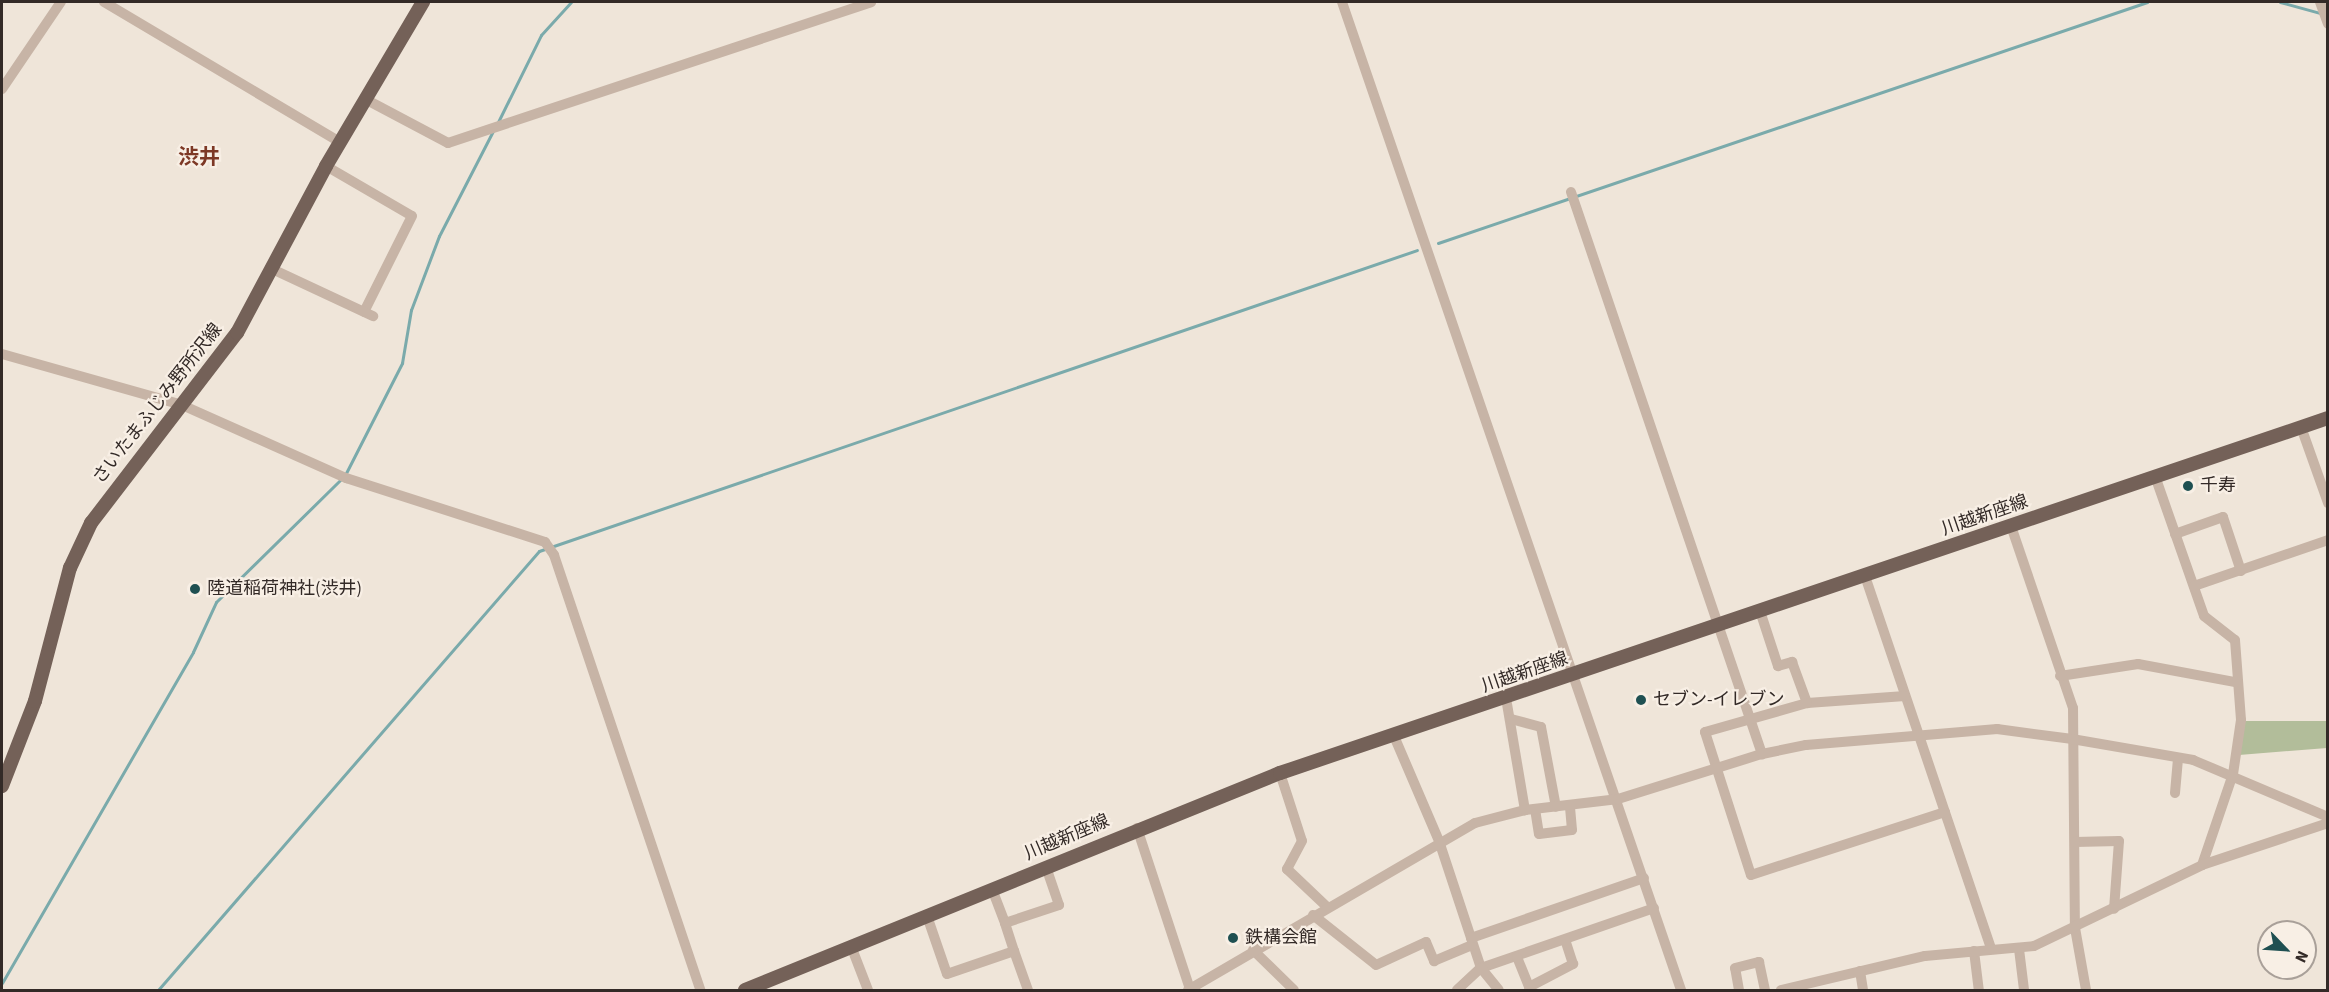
<!DOCTYPE html>
<html>
<head>
<meta charset="utf-8">
<style>
  body { margin:0 }
  #map { position:relative; width:2329px; height:992px; overflow:hidden; background:#efe5d9; font-family:"Source Sans 3","Noto Sans JP",sans-serif }
  div>[style] { position:absolute }
  .green>* { inset:0; background:#b2bd9a }
  .stream>* { height:3px; margin:-1.5px; padding:0 1.5px; transform-origin:1.5px; border-radius:1.5px; background:#7aaaab }
  .minor>* { height:10px; margin:-5px; padding:0 5px; transform-origin:5px; border-radius:5px; background:#c7b4a6 }
  .major>* { height:14px; margin:-7px; padding:0 7px; transform-origin:7px; border-radius:7px; background:#746158 }
  .dots>* { width:16px; height:16px; translate:-50% -50%; box-sizing:border-box; border:3px solid #f8efe5; border-radius:50% }
  span { translate:-50% -50%; white-space:nowrap; text-align:center; line-height:1.15; -webkit-text-stroke:4.5px #f8efe5; paint-order:stroke }
  .street-label { font-size:18px; color:#332a27 }
  .poi-label { font-size:18px; color:#332a27 }
  .left { translate:0 -50%; text-align:left }
  .quarter-label { font-size:21px; color:#7d3825; font-weight:700 }
  .frame { position:absolute; inset:0; border:3px solid #332a27; pointer-events:none }
  .north { position:absolute; left:2257px; top:920px; width:60px; height:60px; box-sizing:border-box; background:#f8efe5; border:2px solid #a9a099; border-radius:50%; rotate:115deg; font-size:16px; font-weight:700; line-height:24px; text-align:center; color:#332a27 }
  .north::after { content:''; display:block; margin:auto; width:21px; height:27px; background:#1f5052; clip-path:polygon(50% 0,100% 100%,50% 72%,0 100%) }
</style>
</head>
<body>
<div id="map">
  <div class="green">
    <div style="clip-path:polygon(2245px 721px,2327px 721px,2327px 748px,2239px 755px)"></div>
  </div>
  <div class="stream">
    <div style="left:2280px;top:2px;width:41px;rotate:15.4deg"></div>
    <div style="left:498px;top:122px;width:97px;rotate:-63.7deg"></div>
    <div style="left:541px;top:35px;width:45px;rotate:-47.7deg"></div>
    <div style="left:1438px;top:243px;width:749px;rotate:-18.77deg"></div>
    <div style="left:345px;top:475px;width:126px;rotate:-63deg"></div>
    <div style="left:402px;top:363px;width:54px;rotate:-80.4deg"></div>
    <div style="left:411px;top:310px;width:79px;rotate:-69.3deg"></div>
    <div style="left:439px;top:236px;width:118px;rotate:-62.8deg"></div>
    <div style="left:2px;top:983px;width:382px;rotate:-60deg"></div>
    <div style="left:193px;top:652px;width:55px;rotate:-65.3deg"></div>
    <div style="left:216px;top:602px;width:174px;rotate:-44.5deg"></div>
    <div style="left:158px;top:990px;width:581px;rotate:-49.05deg"></div>
    <div style="left:539px;top:551px;width:928px;rotate:-18.92deg"></div>
  </div>
  <div class="minor">
    <div style="left:104px;top:2px;width:274px;rotate:30.7deg"></div>
    <div style="left:1342px;top:2px;width:1045px;rotate:71.06deg"></div>
    <div style="left:2320px;top:2px;width:23px;rotate:70deg"></div>
    <div style="left:2px;top:89px;width:105px;rotate:-55.9deg"></div>
    <div style="left:365px;top:99px;width:94px;rotate:27.9deg"></div>
    <div style="left:448px;top:143px;width:446px;rotate:-18.4deg"></div>
    <div style="left:326px;top:166px;width:99px;rotate:30.2deg"></div>
    <div style="left:412px;top:216px;width:107px;rotate:116.6deg"></div>
    <div style="left:1571px;top:192px;width:594px;rotate:71.23deg"></div>
    <div style="left:270px;top:268px;width:114px;rotate:25deg"></div>
    <div style="left:2px;top:354px;width:187px;rotate:15.8deg"></div>
    <div style="left:182px;top:405px;width:180px;rotate:24deg"></div>
    <div style="left:346px;top:478px;width:209px;rotate:17.8deg"></div>
    <div style="left:545px;top:542px;width:16px;rotate:55deg"></div>
    <div style="left:554px;top:555px;width:459px;rotate:71.4deg"></div>
    <div style="left:2301px;top:427px;width:81px;rotate:70.4deg"></div>
    <div style="left:2155px;top:476px;width:148px;rotate:70.7deg"></div>
    <div style="left:2204px;top:616px;width:39px;rotate:38deg"></div>
    <div style="left:2235px;top:640px;width:80px;rotate:85.7deg"></div>
    <div style="left:2241px;top:720px;width:55px;rotate:98.4deg"></div>
    <div style="left:2233px;top:774px;width:96px;rotate:108.8deg"></div>
    <div style="left:2011px;top:526px;width:192px;rotate:71.2deg"></div>
    <div style="left:2073px;top:708px;width:220px;rotate:89.5deg"></div>
    <div style="left:2075px;top:928px;width:63px;rotate:79.9deg"></div>
    <div style="left:2175px;top:534px;width:51px;rotate:-19.5deg"></div>
    <div style="left:2223px;top:517px;width:57px;rotate:71.6deg"></div>
    <div style="left:1865px;top:576px;width:393px;rotate:71.3deg"></div>
    <div style="left:2194px;top:586px;width:142px;rotate:-18.9deg"></div>
    <div style="left:1760px;top:611px;width:58px;rotate:71.9deg"></div>
    <div style="left:1778px;top:666px;width:15px;rotate:-16deg"></div>
    <div style="left:1792px;top:662px;width:44px;rotate:69.9deg"></div>
    <div style="left:2060px;top:676px;width:79px;rotate:-8.7deg"></div>
    <div style="left:2138px;top:664px;width:99px;rotate:10.5deg"></div>
    <div style="left:1905px;top:696px;width:98px;rotate:175.9deg"></div>
    <div style="left:1807px;top:703px;width:106px;rotate:164.1deg"></div>
    <div style="left:1705px;top:732px;width:150px;rotate:72.2deg"></div>
    <div style="left:1751px;top:875px;width:204px;rotate:-18deg"></div>
    <div style="left:1506px;top:698px;width:114px;rotate:80.4deg"></div>
    <div style="left:1511px;top:719px;width:31px;rotate:15deg"></div>
    <div style="left:1541px;top:727px;width:81px;rotate:79.4deg"></div>
    <div style="left:1394px;top:736px;width:114px;rotate:66.8deg"></div>
    <div style="left:1439px;top:841px;width:134px;rotate:71.7deg"></div>
    <div style="left:1481px;top:968px;width:183px;rotate:-19.1deg"></div>
    <div style="left:1280px;top:773px;width:71px;rotate:72.1deg"></div>
    <div style="left:1302px;top:841px;width:32px;rotate:118deg"></div>
    <div style="left:1287px;top:869px;width:54px;rotate:43.5deg"></div>
    <div style="left:2175px;top:793px;width:35px;rotate:-85deg"></div>
    <div style="left:1535px;top:809px;width:25px;rotate:81deg"></div>
    <div style="left:1539px;top:834px;width:33px;rotate:-7deg"></div>
    <div style="left:1572px;top:830px;width:25px;rotate:-95deg"></div>
    <div style="left:1137px;top:828px;width:169px;rotate:71.8deg"></div>
    <div style="left:2075px;top:842px;width:44px;rotate:-1.3deg"></div>
    <div style="left:2119px;top:841px;width:68px;rotate:94.2deg"></div>
    <div style="left:992px;top:889px;width:36px;rotate:69deg"></div>
    <div style="left:1313px;top:915px;width:80px;rotate:38.4deg"></div>
    <div style="left:1376px;top:965px;width:55px;rotate:-24.7deg"></div>
    <div style="left:1426px;top:942px;width:21px;rotate:67deg"></div>
    <div style="left:1434px;top:961px;width:41px;rotate:-22.8deg"></div>
    <div style="left:927px;top:916px;width:61px;rotate:71deg"></div>
    <div style="left:947px;top:974px;width:71px;rotate:-18.9deg"></div>
    <div style="left:1014px;top:951px;width:29px;rotate:-108deg"></div>
    <div style="left:1005px;top:923px;width:57px;rotate:-18.4deg"></div>
    <div style="left:1059px;top:905px;width:40px;rotate:-108.9deg"></div>
    <div style="left:1471px;top:938px;width:183px;rotate:-19.1deg"></div>
    <div style="left:851px;top:946px;width:47px;rotate:68.9deg"></div>
    <div style="left:2019px;top:949px;width:41px;rotate:83deg"></div>
    <div style="left:1253px;top:950px;width:57px;rotate:44.3deg"></div>
    <div style="left:1014px;top:951px;width:41px;rotate:70.3deg"></div>
    <div style="left:1974px;top:951px;width:39px;rotate:83deg"></div>
    <div style="left:1517px;top:957px;width:32px;rotate:68deg"></div>
    <div style="left:1529px;top:987px;width:50px;rotate:-27.6deg"></div>
    <div style="left:1573px;top:964px;width:25px;rotate:-108deg"></div>
    <div style="left:1860px;top:971px;width:19px;rotate:81deg"></div>
    <div style="left:1188px;top:990px;width:332px;rotate:-30.2deg"></div>
    <div style="left:1475px;top:823px;width:52px;rotate:-14.6deg"></div>
    <div style="left:1525px;top:810px;width:94px;rotate:-6.7deg"></div>
    <div style="left:1618px;top:799px;width:151px;rotate:-17.4deg"></div>
    <div style="left:1762px;top:754px;width:45px;rotate:-11.6deg"></div>
    <div style="left:1806px;top:745px;width:192px;rotate:-4.8deg"></div>
    <div style="left:1997px;top:729px;width:76px;rotate:7.6deg"></div>
    <div style="left:2072px;top:739px;width:123px;rotate:9.8deg"></div>
    <div style="left:2193px;top:760px;width:147px;rotate:22.9deg"></div>
    <div style="left:1457px;top:990px;width:33px;rotate:-43deg"></div>
    <div style="left:1481px;top:968px;width:28px;rotate:51deg"></div>
    <div style="left:1739px;top:990px;width:22px;rotate:-100deg"></div>
    <div style="left:1735px;top:968px;width:25px;rotate:-14deg"></div>
    <div style="left:1759px;top:962px;width:29px;rotate:78deg"></div>
    <div style="left:1781px;top:990px;width:148px;rotate:-13.3deg"></div>
    <div style="left:1925px;top:956px;width:109px;rotate:-5.2deg"></div>
    <div style="left:2034px;top:946px;width:187px;rotate:-25.7deg"></div>
    <div style="left:2202px;top:865px;width:133px;rotate:-18.4deg"></div>
  </div>
  <div class="major">
    <div style="left:2px;top:786px;width:91px;rotate:-68.8deg"></div>
    <div style="left:35px;top:701px;width:138px;rotate:-75.3deg"></div>
    <div style="left:70px;top:568px;width:50px;rotate:-65deg"></div>
    <div style="left:91px;top:523px;width:240px;rotate:-52.5deg"></div>
    <div style="left:237px;top:333px;width:189px;rotate:-61.9deg"></div>
    <div style="left:326px;top:166px;width:191px;rotate:-59.4deg"></div>
    <div style="left:745px;top:990px;width:577px;rotate:-22.08deg"></div>
    <div style="left:1280px;top:773px;width:1106px;rotate:-18.71deg"></div>
  </div>
  <div class="dots">
    <div style="left:2188px;top:486px;background:#1f5052"></div>
    <div style="left:195px;top:589px;background:#1f5052"></div>
    <div style="left:1641px;top:700px;background:#1f5052"></div>
    <div style="left:1233px;top:938px;background:#1f5052"></div>
  </div>
  <div class="street-label">
    <span style="left:158px;top:404px;rotate:-52deg">さいたまふじみ野所沢線</span>
    <span style="left:1985px;top:516px;rotate:-19deg">川越新座線</span>
    <span style="left:1525px;top:673px;rotate:-19deg">川越新座線</span>
    <span style="left:1067px;top:838px;rotate:-23deg">川越新座線</span>
  </div>
  <div class="poi-label">
    <span class="left" style="left:2200px;top:486px">千寿</span>
    <span class="left" style="left:207px;top:589px">陸道稲荷神社(渋井)</span>
    <span class="left" style="left:1653px;top:700px">セブン-イレブン</span>
    <span class="left" style="left:1245px;top:938px">鉄構会館</span>
  </div>
  <div class="quarter-label">
    <span style="left:199px;top:157px">渋井</span>
  </div>
  <div class="frame"></div>
  <div class="north">N</div>
</div>
</body>
</html>
